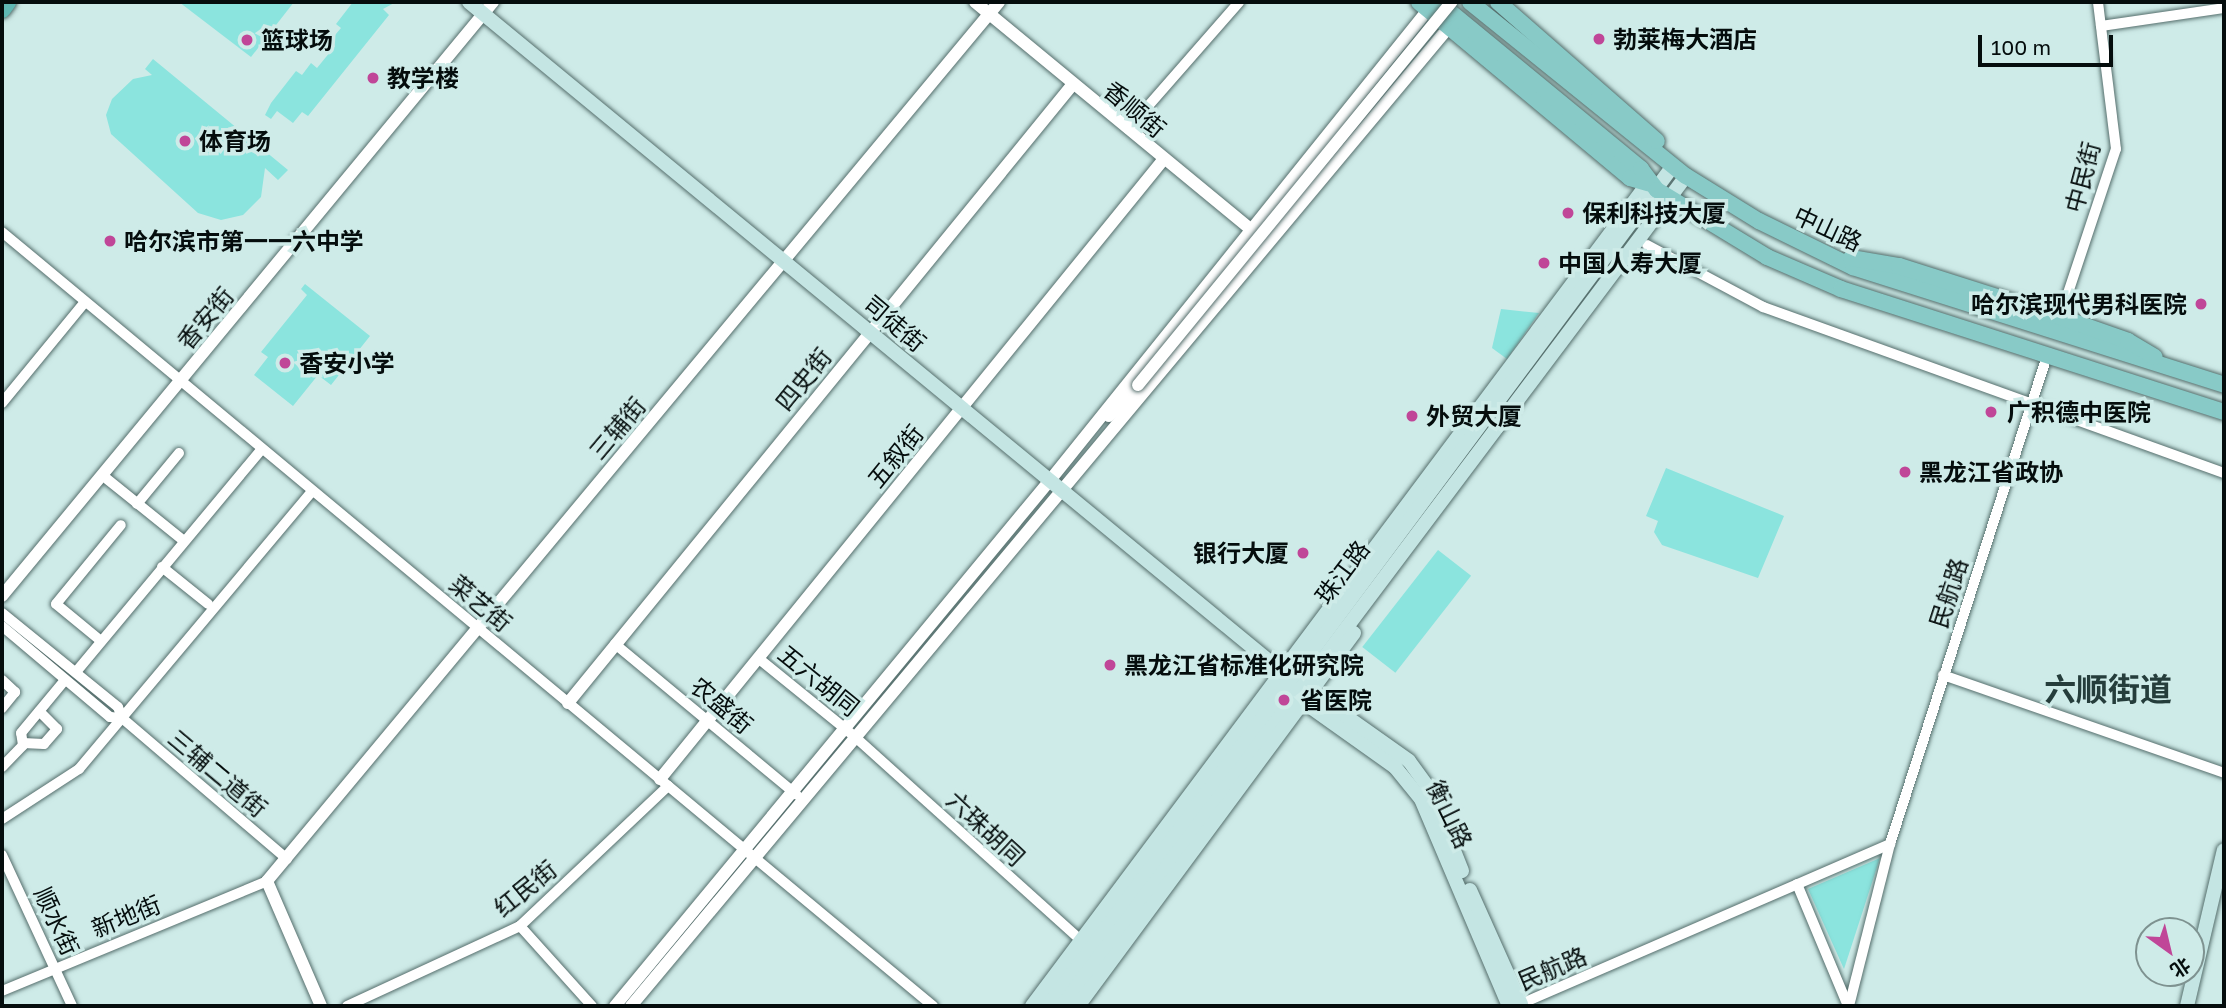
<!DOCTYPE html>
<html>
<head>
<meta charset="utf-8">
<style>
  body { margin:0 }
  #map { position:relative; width:2226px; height:1008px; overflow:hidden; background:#ceebe8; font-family:"Golos Text","Noto Sans SC",sans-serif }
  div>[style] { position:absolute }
  .green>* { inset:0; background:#8be4de; transform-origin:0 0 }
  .roads { filter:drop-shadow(0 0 2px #556e6c) drop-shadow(0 0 2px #556e6c) }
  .minor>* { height:10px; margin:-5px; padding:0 5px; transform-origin:5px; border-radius:5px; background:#fff }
  .tertiary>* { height:12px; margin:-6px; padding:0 6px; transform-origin:6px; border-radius:6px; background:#fff }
  .secondary>* { height:14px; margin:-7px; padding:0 7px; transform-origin:7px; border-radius:7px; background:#c4e5e3 }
  .primary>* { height:16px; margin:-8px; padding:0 8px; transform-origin:8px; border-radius:8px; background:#88cac7 }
  .trunk>* { height:18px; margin:-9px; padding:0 9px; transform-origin:9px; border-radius:9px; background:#60b8b4 }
  .bridges { filter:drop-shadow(0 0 2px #556e6c) drop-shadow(0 0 2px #556e6c) }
  .tertiary-bridge>* { height:12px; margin:-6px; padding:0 6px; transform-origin:6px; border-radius:6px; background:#fff }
  .dots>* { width:19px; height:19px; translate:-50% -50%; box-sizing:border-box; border:4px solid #ceebe8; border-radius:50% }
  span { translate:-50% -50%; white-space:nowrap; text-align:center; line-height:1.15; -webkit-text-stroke:7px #ceebe8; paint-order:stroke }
  .poi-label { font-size:24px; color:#050d0d; font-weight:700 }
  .left { translate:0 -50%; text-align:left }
  .right { translate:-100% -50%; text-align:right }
  .street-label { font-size:24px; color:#050d0d }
  .district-label { font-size:32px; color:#253d3b; font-weight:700 }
  .frame { position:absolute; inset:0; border:4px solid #050d0d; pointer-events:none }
  .north { position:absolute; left:2135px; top:917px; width:70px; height:70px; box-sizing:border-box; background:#ceebe8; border:2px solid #7e9290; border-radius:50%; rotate:146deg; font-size:19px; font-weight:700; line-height:28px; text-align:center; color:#050d0d }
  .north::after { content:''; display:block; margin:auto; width:24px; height:32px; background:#c04698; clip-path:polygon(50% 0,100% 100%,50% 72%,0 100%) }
  .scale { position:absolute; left:1978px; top:35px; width:135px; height:32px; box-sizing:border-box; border:4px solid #050d0d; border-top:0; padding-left:9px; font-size:21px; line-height:24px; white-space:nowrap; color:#050d0d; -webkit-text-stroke:5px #ceebe8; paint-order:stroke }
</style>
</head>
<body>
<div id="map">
  <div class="green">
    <div style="clip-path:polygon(179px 2px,294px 2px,251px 57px)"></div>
    <div style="clip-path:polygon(353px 2px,396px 2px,383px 9px,389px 15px,308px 116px,302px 112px,293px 123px,277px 111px,271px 119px,265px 115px,271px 103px,296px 71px,302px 75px,311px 63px,317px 68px,335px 46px,330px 41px,341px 28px,336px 24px)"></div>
    <div style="clip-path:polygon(153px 59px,288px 170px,278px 180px,265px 168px,261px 197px,243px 215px,221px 220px,198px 213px,111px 134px,106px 115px,112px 99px,133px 79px,152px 75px,145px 69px)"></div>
    <div style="clip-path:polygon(305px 284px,370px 336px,331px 385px,318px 375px,293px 406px,254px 375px,268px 357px,261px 352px,307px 295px,301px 289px)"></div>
    <div style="clip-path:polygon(1501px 309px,1539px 313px,1507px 359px,1492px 348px)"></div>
    <div style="clip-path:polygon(1666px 468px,1784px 516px,1758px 578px,1662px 545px,1654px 532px,1658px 521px,1646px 516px)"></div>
    <div style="left:1438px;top:550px;width:42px;height:123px;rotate:38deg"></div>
    <div style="clip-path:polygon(1880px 858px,1844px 969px,1808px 889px)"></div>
  </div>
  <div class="roads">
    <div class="minor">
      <div style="left:2101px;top:26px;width:124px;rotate:-8.3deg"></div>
      <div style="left:1128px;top:129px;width:169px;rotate:-48.8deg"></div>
      <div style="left:2px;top:232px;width:1211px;rotate:39.74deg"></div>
      <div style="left:1647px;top:245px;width:132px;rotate:28.1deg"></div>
      <div style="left:1763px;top:307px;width:490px;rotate:19.8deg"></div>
      <div style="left:2060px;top:317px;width:177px;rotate:-71.6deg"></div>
      <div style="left:2116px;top:149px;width:148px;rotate:-97deg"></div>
      <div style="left:2px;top:403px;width:131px;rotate:-50.6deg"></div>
      <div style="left:107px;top:479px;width:99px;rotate:38.8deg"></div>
      <div style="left:137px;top:504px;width:66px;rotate:-50.5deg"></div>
      <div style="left:162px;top:567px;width:59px;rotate:38.8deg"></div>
      <div style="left:2px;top:613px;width:149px;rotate:39deg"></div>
      <div style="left:118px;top:707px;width:12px;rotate:70deg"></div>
      <div style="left:2px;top:626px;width:141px;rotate:40.1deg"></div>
      <div style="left:110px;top:717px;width:12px;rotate:5deg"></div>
      <div style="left:122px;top:718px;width:217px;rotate:40.5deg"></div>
      <div style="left:101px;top:641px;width:58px;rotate:-140.6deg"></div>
      <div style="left:56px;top:604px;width:102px;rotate:-50.6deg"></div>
      <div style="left:615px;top:644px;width:236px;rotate:39.7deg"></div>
      <div style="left:758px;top:658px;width:124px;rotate:39.1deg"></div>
      <div style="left:854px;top:736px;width:312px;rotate:42deg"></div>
      <div style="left:76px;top:672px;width:290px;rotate:-50.2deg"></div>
      <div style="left:1943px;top:675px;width:298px;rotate:19.2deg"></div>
      <div style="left:2px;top:680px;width:18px;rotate:43deg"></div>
      <div style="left:15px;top:692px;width:21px;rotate:129deg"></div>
      <div style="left:23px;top:743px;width:21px;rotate:3deg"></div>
      <div style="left:44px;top:744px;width:20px;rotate:-49deg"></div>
      <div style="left:57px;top:729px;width:25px;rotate:-135deg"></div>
      <div style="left:2px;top:767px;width:30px;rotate:-46deg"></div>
      <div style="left:23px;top:745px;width:12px;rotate:-99deg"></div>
      <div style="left:21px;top:733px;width:69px;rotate:-50.3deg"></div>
      <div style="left:2px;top:819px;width:92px;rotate:-33deg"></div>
      <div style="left:79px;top:769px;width:363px;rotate:-50deg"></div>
      <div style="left:2px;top:855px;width:166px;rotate:65.1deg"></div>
      <div style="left:1797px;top:884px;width:132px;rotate:67.3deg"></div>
      <div style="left:520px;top:926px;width:108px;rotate:48deg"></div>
      <div style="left:2px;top:991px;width:287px;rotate:-22.5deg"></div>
      <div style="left:347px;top:1006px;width:191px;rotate:-24.8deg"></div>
      <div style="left:520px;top:926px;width:204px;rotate:-43.4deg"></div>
      <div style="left:1516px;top:1006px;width:408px;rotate:-23.4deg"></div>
      <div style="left:1890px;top:844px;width:513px;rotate:-72.17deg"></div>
      <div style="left:1849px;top:1006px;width:167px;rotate:-75.8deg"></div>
    </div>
    <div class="tertiary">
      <div style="left:975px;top:2px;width:363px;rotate:39.5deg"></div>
      <div style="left:1109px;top:416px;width:42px;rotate:-46.9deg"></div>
      <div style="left:2px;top:596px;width:771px;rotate:-50.42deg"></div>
      <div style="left:568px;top:703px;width:799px;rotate:-50.79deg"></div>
      <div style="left:660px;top:779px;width:798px;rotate:-50.9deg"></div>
      <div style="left:321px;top:1006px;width:136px;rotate:-113.4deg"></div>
      <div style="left:267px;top:881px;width:1144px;rotate:-50.21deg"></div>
      <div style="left:615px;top:1006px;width:684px;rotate:-50.4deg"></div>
      <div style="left:1051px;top:479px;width:608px;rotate:-51.21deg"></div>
      <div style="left:631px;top:1006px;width:1284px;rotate:-50.12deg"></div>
    </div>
    <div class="secondary">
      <div style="left:469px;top:2px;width:1052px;rotate:39.48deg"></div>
      <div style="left:1281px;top:671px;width:29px;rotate:61deg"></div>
      <div style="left:1295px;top:696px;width:123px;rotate:35.4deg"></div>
      <div style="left:1395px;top:767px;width:41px;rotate:50.9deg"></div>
      <div style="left:1421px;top:799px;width:225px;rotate:67deg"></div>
      <div style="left:1306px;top:688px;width:126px;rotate:35.3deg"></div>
      <div style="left:1409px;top:761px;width:36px;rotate:54deg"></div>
      <div style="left:1430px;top:790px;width:87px;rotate:68.4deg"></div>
      <div style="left:1470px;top:890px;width:125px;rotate:65.9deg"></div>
      <div style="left:1032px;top:1006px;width:1028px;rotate:-53.19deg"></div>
      <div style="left:1048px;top:1006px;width:1047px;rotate:-53.35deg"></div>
      <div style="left:1062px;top:1006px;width:1038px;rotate:-53.06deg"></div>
      <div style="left:1078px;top:1006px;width:464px;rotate:-53.5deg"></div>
      <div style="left:2187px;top:1006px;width:160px;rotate:-76.7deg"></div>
    </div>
    <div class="primary">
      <div style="left:1419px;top:2px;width:275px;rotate:39.8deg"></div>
      <div style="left:1630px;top:178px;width:19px;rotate:16deg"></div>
      <div style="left:1438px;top:2px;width:263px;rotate:39.4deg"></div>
      <div style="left:1641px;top:169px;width:26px;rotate:53deg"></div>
      <div style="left:1657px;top:190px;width:129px;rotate:31.3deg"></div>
      <div style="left:1767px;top:257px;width:81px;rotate:23.4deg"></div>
      <div style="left:1841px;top:289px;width:402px;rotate:17.8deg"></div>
      <div style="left:1470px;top:2px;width:277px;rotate:38.9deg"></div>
      <div style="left:1686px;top:176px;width:86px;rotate:31.7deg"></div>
      <div style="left:1759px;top:221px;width:105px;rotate:26.1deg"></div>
      <div style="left:1853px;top:267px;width:389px;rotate:17.6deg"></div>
      <div style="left:1498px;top:2px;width:211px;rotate:41.2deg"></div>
      <div style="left:1851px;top:258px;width:49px;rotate:9.5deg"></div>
      <div style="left:1899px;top:266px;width:169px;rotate:17.6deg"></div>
      <div style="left:2060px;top:317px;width:72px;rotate:19.4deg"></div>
      <div style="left:2128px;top:341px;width:31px;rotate:31deg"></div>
    </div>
    <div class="trunk">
      <div style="left:2px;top:9px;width:9px;rotate:-54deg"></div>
    </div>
  </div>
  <div class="bridges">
    <div class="tertiary-bridge">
      <div style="left:1138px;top:385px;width:495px;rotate:-50.7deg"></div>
    </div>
  </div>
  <div class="dots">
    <div style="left:1599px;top:39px;background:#c04698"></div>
    <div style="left:247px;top:40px;background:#c04698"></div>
    <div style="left:373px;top:78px;background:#c04698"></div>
    <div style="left:185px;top:141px;background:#c04698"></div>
    <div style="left:1568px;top:213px;background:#c04698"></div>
    <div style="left:110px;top:241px;background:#c04698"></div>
    <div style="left:1544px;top:263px;background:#c04698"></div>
    <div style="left:2201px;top:304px;background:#c04698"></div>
    <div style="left:285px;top:363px;background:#c04698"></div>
    <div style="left:1991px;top:412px;background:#c04698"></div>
    <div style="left:1412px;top:416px;background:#c04698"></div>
    <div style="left:1905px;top:472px;background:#c04698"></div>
    <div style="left:1303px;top:553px;background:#c04698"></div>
    <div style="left:1110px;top:665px;background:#c04698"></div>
    <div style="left:1284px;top:700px;background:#c04698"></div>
  </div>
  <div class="poi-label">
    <span class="left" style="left:1613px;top:39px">勃莱梅大酒店</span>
    <span class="left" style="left:261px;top:40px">篮球场</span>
    <span class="left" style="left:387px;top:78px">教学楼</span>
    <span class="left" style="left:199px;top:141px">体育场</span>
    <span class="left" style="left:1582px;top:213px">保利科技大厦</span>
    <span class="left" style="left:124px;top:241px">哈尔滨市第一一六中学</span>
    <span class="left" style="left:1558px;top:263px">中国人寿大厦</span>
    <span class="right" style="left:2187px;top:304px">哈尔滨现代男科医院</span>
    <span class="left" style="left:299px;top:363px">香安小学</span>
    <span class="left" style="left:2007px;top:412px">广积德中医院</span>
    <span class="left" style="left:1426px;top:416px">外贸大厦</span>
    <span class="left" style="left:1919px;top:472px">黑龙江省政协</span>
    <span class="right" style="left:1289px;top:553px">银行大厦</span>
    <span class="left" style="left:1124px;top:665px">黑龙江省标准化研究院</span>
    <span class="left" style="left:1300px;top:700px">省医院</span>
  </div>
  <div class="street-label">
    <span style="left:1135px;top:109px;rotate:40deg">香顺街</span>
    <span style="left:2082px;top:177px;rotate:-75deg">中民街</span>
    <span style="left:1828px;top:228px;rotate:25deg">中山路</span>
    <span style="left:205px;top:318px;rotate:-50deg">香安街</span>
    <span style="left:895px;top:323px;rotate:40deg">司徒街</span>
    <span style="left:803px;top:379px;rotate:-51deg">四史街</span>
    <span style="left:617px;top:428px;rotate:-50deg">三辅街</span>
    <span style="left:895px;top:456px;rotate:-51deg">五叙街</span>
    <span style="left:1342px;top:572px;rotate:-53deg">珠江路</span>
    <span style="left:1948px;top:593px;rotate:-72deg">民航路</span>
    <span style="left:481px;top:603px;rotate:40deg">菜艺街</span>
    <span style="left:819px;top:680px;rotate:39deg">五六胡同</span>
    <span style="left:722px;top:705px;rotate:40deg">农盛街</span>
    <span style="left:218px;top:773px;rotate:40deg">三辅二道街</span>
    <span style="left:1450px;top:814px;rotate:64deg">衡山路</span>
    <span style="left:986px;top:828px;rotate:43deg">六珠胡同</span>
    <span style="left:525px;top:888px;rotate:-39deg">红民街</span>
    <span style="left:126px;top:916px;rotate:-22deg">新地街</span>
    <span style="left:57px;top:921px;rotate:65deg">顺水街</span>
    <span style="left:1552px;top:968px;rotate:-23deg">民航路</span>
  </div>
  <div class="district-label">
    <span style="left:2108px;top:689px">六顺街道</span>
  </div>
  <div class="frame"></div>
  <div class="north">北</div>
  <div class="scale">100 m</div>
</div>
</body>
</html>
